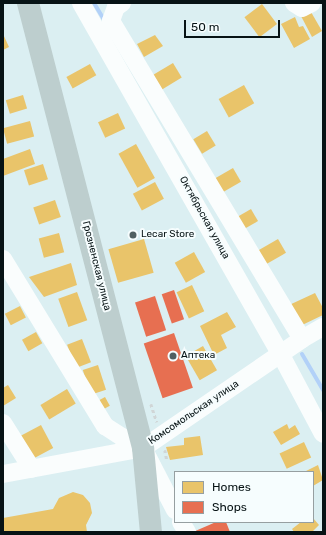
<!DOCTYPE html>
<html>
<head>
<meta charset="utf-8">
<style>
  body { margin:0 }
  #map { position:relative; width:326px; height:535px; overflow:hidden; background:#dbeff2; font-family:Rubik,sans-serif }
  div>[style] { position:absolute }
  .homes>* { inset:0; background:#e9c46a; transform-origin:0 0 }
  .shops>* { inset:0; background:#e76f51; transform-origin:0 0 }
  .stream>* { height:4px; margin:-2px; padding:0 2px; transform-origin:2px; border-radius:2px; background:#b2d1f8 }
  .path>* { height:2.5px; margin-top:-1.25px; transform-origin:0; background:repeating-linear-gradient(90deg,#d0d6d7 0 3px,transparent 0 6px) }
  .minor>* { height:18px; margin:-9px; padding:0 9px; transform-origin:9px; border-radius:9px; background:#fafdfd }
  .major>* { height:22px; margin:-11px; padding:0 11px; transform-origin:11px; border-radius:11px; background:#bdcece }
  .dots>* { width:11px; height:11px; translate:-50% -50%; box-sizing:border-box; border:2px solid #f6fdfe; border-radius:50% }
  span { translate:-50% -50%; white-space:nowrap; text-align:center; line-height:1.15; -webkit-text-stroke:4px #f6fdfe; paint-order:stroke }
  .street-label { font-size:10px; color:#071315 }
  .poi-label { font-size:10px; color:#071315 }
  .left { translate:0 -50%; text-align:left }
  .frame { position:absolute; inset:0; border:4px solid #071315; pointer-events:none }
  .legend { position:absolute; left:174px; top:471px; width:140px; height:52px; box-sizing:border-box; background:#f6fdfe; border:1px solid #969fa1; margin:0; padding:5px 7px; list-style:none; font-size:12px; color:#071315 }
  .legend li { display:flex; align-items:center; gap:8px; height:20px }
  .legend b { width:20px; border:1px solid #969fa1 }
  .scale { position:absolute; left:184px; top:20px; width:96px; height:18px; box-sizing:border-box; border:2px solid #071315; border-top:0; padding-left:5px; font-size:12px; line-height:14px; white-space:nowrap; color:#071315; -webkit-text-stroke:3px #f6fdfe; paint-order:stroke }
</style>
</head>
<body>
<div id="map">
  <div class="homes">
    <div style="left:262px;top:4px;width:25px;height:22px;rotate:53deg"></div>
    <div style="clip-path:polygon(311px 12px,322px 31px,312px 37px,301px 16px)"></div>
    <div style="clip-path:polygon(295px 17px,299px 27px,303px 26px,310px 39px,294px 48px,281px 24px)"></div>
    <div style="clip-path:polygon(3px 34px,9px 47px,3px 50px)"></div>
    <div style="clip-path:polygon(155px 35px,163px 46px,144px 57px,137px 44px)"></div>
    <div style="left:173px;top:63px;width:17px;height:23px;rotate:59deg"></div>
    <div style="left:90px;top:64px;width:13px;height:27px;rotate:61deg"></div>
    <div style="left:244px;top:85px;width:21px;height:29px;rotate:61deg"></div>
    <div style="left:23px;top:95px;width:14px;height:18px;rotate:73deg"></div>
    <div style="left:118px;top:113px;width:17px;height:22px;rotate:65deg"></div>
    <div style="left:30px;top:121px;width:16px;height:28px;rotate:75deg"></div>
    <div style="left:207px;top:131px;width:17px;height:16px;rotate:59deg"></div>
    <div style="left:136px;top:144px;width:39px;height:20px;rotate:61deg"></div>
    <div style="clip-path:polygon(30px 149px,35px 164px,3px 176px,3px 159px)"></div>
    <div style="left:43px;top:164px;width:16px;height:20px;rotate:72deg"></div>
    <div style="left:233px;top:168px;width:16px;height:22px;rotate:60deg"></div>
    <div style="left:155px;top:182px;width:19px;height:25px;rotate:62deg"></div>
    <div style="left:55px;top:200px;width:18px;height:23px;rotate:71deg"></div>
    <div style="left:251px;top:209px;width:14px;height:17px;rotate:60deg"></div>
    <div style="left:59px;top:233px;width:20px;height:21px;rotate:75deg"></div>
    <div style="left:144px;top:239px;width:35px;height:37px;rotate:74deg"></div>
    <div style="left:278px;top:239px;width:16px;height:26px;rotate:60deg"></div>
    <div style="left:194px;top:252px;width:23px;height:22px;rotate:61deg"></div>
    <div style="clip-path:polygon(71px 263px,77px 285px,44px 297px,29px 277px)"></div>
    <div style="left:192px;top:285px;width:29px;height:17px;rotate:65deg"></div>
    <div style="left:77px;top:292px;width:30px;height:20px;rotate:70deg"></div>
    <div style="clip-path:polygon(315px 293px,323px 308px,323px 315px,298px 327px,287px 306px)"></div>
    <div style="left:20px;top:306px;width:13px;height:17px;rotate:63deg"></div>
    <div style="clip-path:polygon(227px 312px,236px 327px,221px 335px,227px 348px,214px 355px,200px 326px)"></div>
    <div style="left:36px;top:332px;width:13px;height:16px;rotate:61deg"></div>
    <div style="left:82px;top:339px;width:25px;height:16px;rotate:69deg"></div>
    <div style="left:203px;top:346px;width:28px;height:20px;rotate:60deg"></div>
    <div style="left:98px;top:365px;width:26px;height:16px;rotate:72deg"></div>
    <div style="clip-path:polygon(8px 385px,16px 398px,3px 406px,3px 388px)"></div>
    <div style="left:67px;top:389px;width:17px;height:31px;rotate:59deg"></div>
    <div style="left:105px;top:397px;width:10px;height:10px;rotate:61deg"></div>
    <div style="clip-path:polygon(287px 424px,289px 429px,295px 425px,300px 434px,281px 445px,273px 432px)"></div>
    <div style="left:41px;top:425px;width:26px;height:25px;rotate:62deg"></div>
    <div style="clip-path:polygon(200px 436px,203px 455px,170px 460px,166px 447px,184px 445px,184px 438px)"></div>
    <div style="left:304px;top:442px;width:17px;height:27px;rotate:65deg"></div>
    <div style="clip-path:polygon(318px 465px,323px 480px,313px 486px,313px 472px,304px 472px)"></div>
    <div style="clip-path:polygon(73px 492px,83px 495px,90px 503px,92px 513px,86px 525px,87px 532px,3px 532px,3px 518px,53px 509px,59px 498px)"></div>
    <div style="clip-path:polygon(313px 518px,319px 525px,312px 532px,294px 532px,292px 529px,301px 522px,313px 522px)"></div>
  </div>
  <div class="shops">
    <div style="left:174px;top:290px;width:31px;height:13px;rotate:71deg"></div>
    <div style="left:155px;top:296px;width:36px;height:21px;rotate:72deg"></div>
    <div style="left:174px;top:333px;width:58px;height:32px;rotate:71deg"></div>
    <div style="clip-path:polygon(216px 522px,226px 522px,230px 532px,193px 532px)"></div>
  </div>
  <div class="stream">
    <div style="left:94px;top:3px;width:21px;rotate:59deg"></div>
    <div style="left:302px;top:354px;width:42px;rotate:59.7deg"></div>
  </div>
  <div class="path">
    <div style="left:151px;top:404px;width:19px;rotate:72deg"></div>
    <div style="left:165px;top:450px;width:10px;rotate:79deg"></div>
  </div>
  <div class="minor">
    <div style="left:81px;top:3px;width:405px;rotate:60.4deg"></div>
    <div style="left:281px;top:355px;width:89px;rotate:62deg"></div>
    <div style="left:122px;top:3px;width:7px;rotate:146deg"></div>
    <div style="left:116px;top:7px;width:15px;rotate:110deg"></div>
    <div style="left:111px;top:21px;width:371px;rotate:59deg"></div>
    <div style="left:294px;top:3px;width:9px;rotate:32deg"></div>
    <div style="left:302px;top:8px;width:11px;rotate:-27deg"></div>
    <div style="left:3px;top:259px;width:196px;rotate:58.6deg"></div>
    <div style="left:105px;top:426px;width:20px;rotate:33deg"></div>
    <div style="left:122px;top:437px;width:24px;rotate:28deg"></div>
    <div style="left:143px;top:448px;width:70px;rotate:62.7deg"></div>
    <div style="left:3px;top:423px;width:54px;rotate:57.8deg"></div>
    <div style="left:3px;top:474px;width:142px;rotate:-10.5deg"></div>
    <div style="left:143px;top:448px;width:193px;rotate:-34.4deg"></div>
    <div style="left:302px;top:339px;width:24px;rotate:-30deg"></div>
    <div style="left:181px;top:522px;width:12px;rotate:59deg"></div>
  </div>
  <div class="major">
    <div style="left:28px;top:3px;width:460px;rotate:75.5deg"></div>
    <div style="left:143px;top:448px;width:84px;rotate:84.6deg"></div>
  </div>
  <div class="dots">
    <div style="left:133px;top:235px;background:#516062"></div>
    <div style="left:173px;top:356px;background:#516062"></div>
  </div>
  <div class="street-label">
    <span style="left:204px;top:218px;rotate:61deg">Октябрьская улица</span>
    <span style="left:96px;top:266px;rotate:76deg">Грозненская улица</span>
    <span style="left:194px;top:413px;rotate:-34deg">Комсомольская улица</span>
  </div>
  <div class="poi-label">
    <span class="left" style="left:141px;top:235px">Lecar Store</span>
    <span class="left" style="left:181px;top:356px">Аптека</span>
  </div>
  <div class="frame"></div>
  <ul class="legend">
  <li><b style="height:11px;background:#e9c46a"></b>Homes</li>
  <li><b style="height:11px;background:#e76f51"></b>Shops</li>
  </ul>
  <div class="scale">50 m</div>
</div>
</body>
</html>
